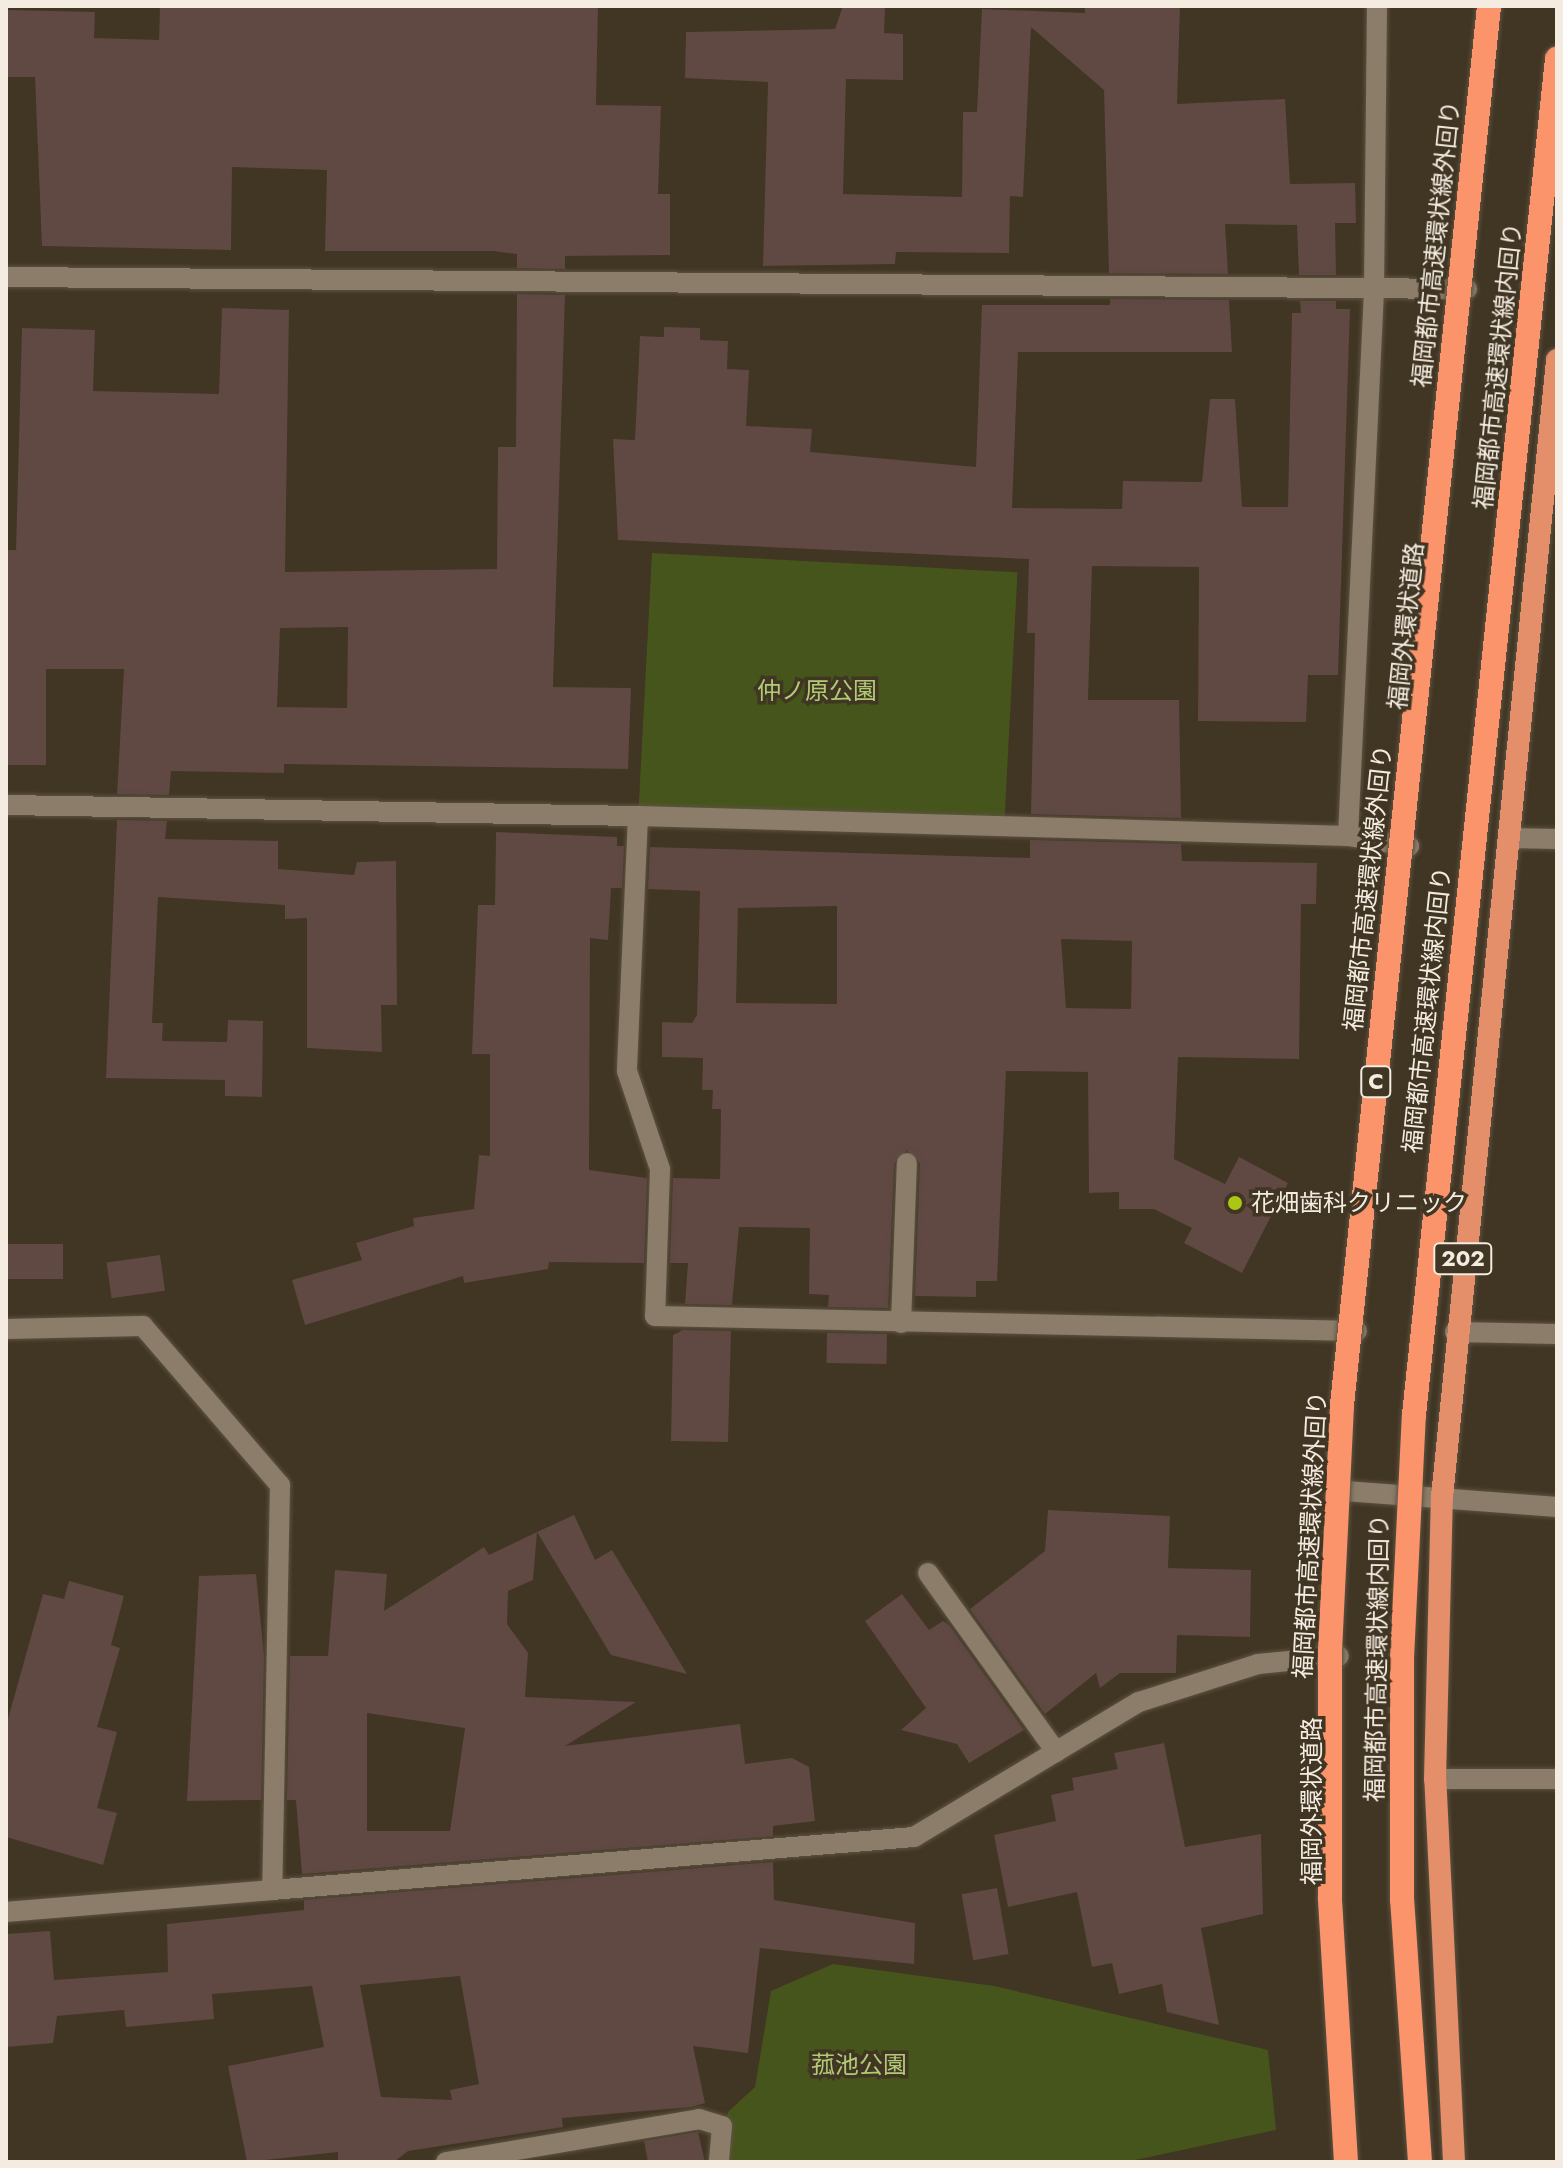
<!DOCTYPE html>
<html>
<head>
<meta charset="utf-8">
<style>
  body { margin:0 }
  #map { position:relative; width:1563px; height:2168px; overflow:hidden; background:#413523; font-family:Jost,"Noto Sans JP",sans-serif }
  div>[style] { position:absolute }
  .green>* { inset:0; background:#46551b; transform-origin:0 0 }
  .building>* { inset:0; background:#604843; transform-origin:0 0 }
  .roads { filter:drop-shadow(0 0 2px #5d5343) drop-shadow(0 0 2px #5d5343) }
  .service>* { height:20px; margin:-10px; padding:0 10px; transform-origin:10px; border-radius:10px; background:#8b7d69 }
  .minor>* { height:20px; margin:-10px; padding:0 10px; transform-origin:10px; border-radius:10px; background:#8b7d69 }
  .tertiary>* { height:20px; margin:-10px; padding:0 10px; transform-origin:10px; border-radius:10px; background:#8b7d69 }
  .trunk>* { height:22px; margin:-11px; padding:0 11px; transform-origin:11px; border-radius:11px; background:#e48e6a }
  .bridges { filter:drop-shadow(0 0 2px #5d5343) drop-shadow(0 0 2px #5d5343) }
  .motorway-bridge>* { height:24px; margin:-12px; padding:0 12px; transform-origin:12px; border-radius:12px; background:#fb936b }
  .dots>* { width:22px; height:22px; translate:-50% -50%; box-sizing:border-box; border:4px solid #413523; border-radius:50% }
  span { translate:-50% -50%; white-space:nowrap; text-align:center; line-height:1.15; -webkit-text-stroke:7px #413523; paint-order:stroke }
  .shield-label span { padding:2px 6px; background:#413523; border:2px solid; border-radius:6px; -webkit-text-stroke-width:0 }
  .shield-label { font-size:22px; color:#f4ece1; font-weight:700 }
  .street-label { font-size:24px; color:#f4ece1 }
  .park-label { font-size:24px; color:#b1cb75 }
  .poi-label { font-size:24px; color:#f4ece1 }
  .left { translate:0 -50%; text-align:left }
  .frame { position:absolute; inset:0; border:8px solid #f4ece1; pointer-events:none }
</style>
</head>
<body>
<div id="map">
  <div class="green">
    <div style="left:652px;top:553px;width:366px;height:263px;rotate:3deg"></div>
    <div style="clip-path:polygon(833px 1964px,994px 1986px,1268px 2050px,1276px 2130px,1126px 2162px,717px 2162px,728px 2112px,755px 2087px,771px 1991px)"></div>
  </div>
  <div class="building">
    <div style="clip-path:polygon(160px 6px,598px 6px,596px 105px,661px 106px,658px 194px,670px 194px,670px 255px,565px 256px,565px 269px,517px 268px,517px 254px,493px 251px,325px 251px,327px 170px,232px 167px,231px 250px,42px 246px,35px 77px,6px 77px,6px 10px,95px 12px,94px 38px,159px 40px)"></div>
    <div style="clip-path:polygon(843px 6px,885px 6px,884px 33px,903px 34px,903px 80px,846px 79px,843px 194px,962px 197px,963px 112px,977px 112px,982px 9px,1085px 13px,1085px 6px,1180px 6px,1177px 104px,1285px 99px,1290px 184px,1355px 183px,1356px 223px,1335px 223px,1336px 275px,1299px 275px,1297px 225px,1225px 224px,1228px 274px,1109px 273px,1104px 90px,1031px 27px,1023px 197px,1010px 196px,1009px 253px,896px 252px,895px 264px,763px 266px,768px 82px,685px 78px,686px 32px,835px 29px)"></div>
    <div style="clip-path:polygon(evenodd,517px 294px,565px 295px,553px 687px,631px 688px,628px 769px,284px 764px,284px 773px,171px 771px,169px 795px,117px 794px,124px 669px,46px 669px,46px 765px,6px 765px,6px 550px,16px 550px,22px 328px,95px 330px,93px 391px,219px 394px,222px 308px,289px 310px,285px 572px,497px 569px,498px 447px,516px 447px,517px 294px,348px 627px,347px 708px,277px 707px,280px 628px,348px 627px)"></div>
    <div style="clip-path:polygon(1110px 299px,1229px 300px,1232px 352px,1018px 352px,1012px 508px,1122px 509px,1123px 481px,1202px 482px,1210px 399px,1235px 399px,1242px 507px,1288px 507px,1292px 313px,1301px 313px,1300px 301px,1336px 301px,1336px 309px,1350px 309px,1338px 675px,1308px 675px,1306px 722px,1198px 721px,1199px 567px,1092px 566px,1088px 700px,1179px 700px,1181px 818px,1031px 814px,1035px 633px,1027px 633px,1029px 559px,618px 540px,613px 439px,635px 440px,640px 336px,664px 337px,664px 327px,700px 328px,700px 340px,728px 341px,727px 369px,749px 370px,746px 426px,812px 429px,810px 452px,976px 467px,982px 305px,1110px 305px)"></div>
    <div style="clip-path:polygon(117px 820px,167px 821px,165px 839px,278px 841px,278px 869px,354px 875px,357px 862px,396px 861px,397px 1005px,381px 1005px,382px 1052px,307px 1048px,307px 918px,285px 919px,285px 905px,158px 897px,152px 1023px,163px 1023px,162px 1041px,227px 1042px,228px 1020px,263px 1021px,262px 1097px,225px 1096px,225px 1080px,106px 1078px)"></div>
    <div style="clip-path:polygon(496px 832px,617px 837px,617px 846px,624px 846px,622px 888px,611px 888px,608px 940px,590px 938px,589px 1170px,647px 1178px,644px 1263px,549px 1262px,548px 1269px,464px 1283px,463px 1276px,305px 1325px,292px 1280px,362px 1260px,356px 1243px,414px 1226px,413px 1218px,474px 1209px,479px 1155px,490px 1156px,490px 1054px,472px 1054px,478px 905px,495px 905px)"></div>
    <div style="clip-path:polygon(evenodd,1030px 840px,1181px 844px,1182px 861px,1317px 863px,1316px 904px,1301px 904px,1299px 1059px,1178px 1057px,1174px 1159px,1225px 1184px,1239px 1157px,1288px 1183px,1242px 1273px,1184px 1243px,1192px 1228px,1154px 1209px,1119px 1209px,1119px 1192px,1089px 1193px,1088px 1072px,1006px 1071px,997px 1281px,976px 1281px,976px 1297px,915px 1296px,920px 1163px,907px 1150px,894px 1163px,888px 1308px,828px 1307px,829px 1295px,809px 1294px,810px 1228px,739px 1227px,732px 1305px,685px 1304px,688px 1263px,670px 1263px,673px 1178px,720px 1179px,721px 1109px,712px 1109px,713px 1090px,702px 1090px,703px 1058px,662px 1057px,662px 1022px,692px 1023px,697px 1015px,700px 891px,648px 889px,650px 847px,1030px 858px,1030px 840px,837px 906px,837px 1004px,736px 1003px,738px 908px,837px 906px,1030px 840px,1061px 939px,1132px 941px,1131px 1009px,1066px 1008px,1061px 939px)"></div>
    <div style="left:63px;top:1244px;width:35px;height:57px;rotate:90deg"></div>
    <div style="left:160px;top:1255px;width:36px;height:54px;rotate:82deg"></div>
    <div style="clip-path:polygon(683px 1330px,731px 1331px,728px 1442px,671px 1441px,673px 1335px)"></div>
    <div style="left:827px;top:1333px;width:60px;height:30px;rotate:1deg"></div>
    <div style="clip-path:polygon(1048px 1510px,1170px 1516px,1168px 1568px,1251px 1570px,1250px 1637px,1177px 1635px,1176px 1673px,1120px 1673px,1100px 1688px,1096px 1673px,1045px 1714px,970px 1609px,1045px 1551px)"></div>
    <div style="clip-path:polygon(574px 1515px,595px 1560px,612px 1550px,687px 1674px,611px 1655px,537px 1532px)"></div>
    <div style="clip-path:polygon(evenodd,537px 1532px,533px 1580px,508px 1591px,507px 1624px,528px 1653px,525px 1697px,636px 1702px,565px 1746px,740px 1724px,745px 1764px,792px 1758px,809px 1767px,815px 1821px,773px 1826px,773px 1836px,302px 1874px,296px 1800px,287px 1800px,290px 1656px,328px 1656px,335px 1570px,387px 1574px,384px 1611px,484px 1547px,489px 1555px,537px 1532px,367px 1713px,465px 1728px,450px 1831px,367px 1831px,367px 1713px)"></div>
    <div style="clip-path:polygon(256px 1574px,264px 1656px,261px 1800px,187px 1801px,199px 1576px)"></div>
    <div style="clip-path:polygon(69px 1581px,124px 1596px,111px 1645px,120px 1648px,97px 1727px,117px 1732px,97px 1808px,117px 1813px,103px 1865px,6px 1837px,6px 1726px,43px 1594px,64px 1599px)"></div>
    <div style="clip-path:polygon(902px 1594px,929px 1630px,943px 1621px,949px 1625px,1024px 1730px,969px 1763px,957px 1744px,901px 1730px,926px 1708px,865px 1621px)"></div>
    <div style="clip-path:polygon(1164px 1743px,1185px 1847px,1261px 1834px,1263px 1914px,1201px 1928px,1219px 2025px,1167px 2012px,1162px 1984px,1119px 1994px,1112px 1963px,1092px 1967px,1077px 1892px,1008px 1907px,994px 1835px,1056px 1821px,1051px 1795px,1074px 1790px,1072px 1778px,1118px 1769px,1114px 1753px)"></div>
    <div style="clip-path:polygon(evenodd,773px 1862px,774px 1900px,915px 1923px,914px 1964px,760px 1948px,748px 2053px,693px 2046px,705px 2103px,691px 2107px,562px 2118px,563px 2127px,408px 2151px,394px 2162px,338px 2162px,338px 2152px,247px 2162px,228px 2066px,324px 2047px,312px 1986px,212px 1994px,214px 2019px,126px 2027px,124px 2010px,57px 2016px,53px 2043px,6px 2047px,6px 1934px,50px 1931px,54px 1980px,168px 1972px,167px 1924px,304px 1910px,304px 1900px,773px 1862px,460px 1976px,479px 2084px,450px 2090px,452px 2100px,381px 2097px,360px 1985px,460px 1976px)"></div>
    <div style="left:997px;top:1888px;width:67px;height:36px;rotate:80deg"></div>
    <div style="clip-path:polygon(698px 2132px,705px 2162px,648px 2162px,644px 2141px)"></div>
  </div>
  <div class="roads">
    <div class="service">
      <div style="left:1435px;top:1779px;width:122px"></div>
    </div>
    <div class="minor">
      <div style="left:6px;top:277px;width:1461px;rotate:0.47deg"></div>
      <div style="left:6px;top:805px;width:632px;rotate:1deg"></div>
      <div style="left:638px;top:816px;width:255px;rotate:92.5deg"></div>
      <div style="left:627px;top:1071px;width:103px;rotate:71.4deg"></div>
      <div style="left:660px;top:1169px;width:147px;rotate:91.9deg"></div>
      <div style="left:655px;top:1316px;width:702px;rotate:1.22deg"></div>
      <div style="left:638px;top:816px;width:710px;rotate:1.61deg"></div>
      <div style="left:1348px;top:836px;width:62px;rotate:9.3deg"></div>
      <div style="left:1348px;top:836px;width:547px;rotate:-87.27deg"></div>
      <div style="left:1374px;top:290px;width:284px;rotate:-89.4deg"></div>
      <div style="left:1508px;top:838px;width:49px;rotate:1.2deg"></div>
      <div style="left:901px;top:1323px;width:160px;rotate:-87.9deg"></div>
      <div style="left:6px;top:1329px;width:137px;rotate:-1.3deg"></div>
      <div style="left:143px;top:1326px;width:210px;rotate:49.3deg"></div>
      <div style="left:280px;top:1485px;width:405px;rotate:91.1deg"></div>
      <div style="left:272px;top:1890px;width:267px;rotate:175.3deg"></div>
      <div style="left:1455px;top:1332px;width:102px;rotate:1.1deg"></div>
      <div style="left:928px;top:1573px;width:220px;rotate:54.4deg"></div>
      <div style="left:272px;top:1890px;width:644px;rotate:-4.72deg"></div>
      <div style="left:914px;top:1837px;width:262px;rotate:-31deg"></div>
      <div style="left:1139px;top:1702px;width:125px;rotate:-17.7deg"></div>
      <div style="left:1258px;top:1664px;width:81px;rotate:-5.6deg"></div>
      <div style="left:446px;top:2162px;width:257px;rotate:-9.6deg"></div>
      <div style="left:699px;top:2119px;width:24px;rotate:17deg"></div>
      <div style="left:722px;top:2126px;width:36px;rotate:95deg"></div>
    </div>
    <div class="tertiary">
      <div style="left:1345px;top:1491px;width:213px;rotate:4.3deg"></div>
    </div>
    <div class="trunk">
      <div style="left:1454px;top:2162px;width:383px;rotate:-92.8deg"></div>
      <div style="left:1435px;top:1779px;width:282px;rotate:-88.6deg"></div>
      <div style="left:1442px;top:1497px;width:1143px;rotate:-84.22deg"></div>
    </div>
  </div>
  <div class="bridges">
    <div class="motorway-bridge">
      <div style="left:1346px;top:2162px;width:265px;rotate:-93.5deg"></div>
      <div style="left:1330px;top:1897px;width:246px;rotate:-90deg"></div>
      <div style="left:1330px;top:1651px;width:246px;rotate:-87.2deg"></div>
      <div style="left:1342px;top:1405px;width:1407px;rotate:-84deg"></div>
      <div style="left:1420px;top:2162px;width:263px;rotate:-93.9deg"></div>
      <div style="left:1402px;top:1900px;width:242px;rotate:-90deg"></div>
      <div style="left:1402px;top:1658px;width:243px;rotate:-87.2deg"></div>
      <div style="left:1414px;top:1415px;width:1364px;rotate:-83.98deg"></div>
    </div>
  </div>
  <div class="dots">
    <div style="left:1235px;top:1203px;background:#abc614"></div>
  </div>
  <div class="shield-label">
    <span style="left:1376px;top:1082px">C</span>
    <span style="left:1463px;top:1259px">202</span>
  </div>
  <div class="street-label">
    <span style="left:1436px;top:244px;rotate:-84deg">福岡都市高速環状線外回り</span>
    <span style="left:1498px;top:366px;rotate:-84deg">福岡都市高速環状線内回り</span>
    <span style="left:1406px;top:626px;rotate:-84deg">福岡外環状道路</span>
    <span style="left:1368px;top:888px;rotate:-84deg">福岡都市高速環状線外回り</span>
    <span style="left:1427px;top:1010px;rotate:-84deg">福岡都市高速環状線内回り</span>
    <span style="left:1310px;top:1535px;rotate:-87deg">福岡都市高速環状線外回り</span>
    <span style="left:1377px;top:1658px;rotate:-89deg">福岡都市高速環状線内回り</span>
    <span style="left:1312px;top:1801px;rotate:-90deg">福岡外環状道路</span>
  </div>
  <div class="park-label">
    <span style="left:817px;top:691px">仲ノ原公園</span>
    <span style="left:859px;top:2065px">菰池公園</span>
  </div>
  <div class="poi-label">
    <span class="left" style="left:1251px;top:1203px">花畑歯科クリニック</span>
  </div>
  <div class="frame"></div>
</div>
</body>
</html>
